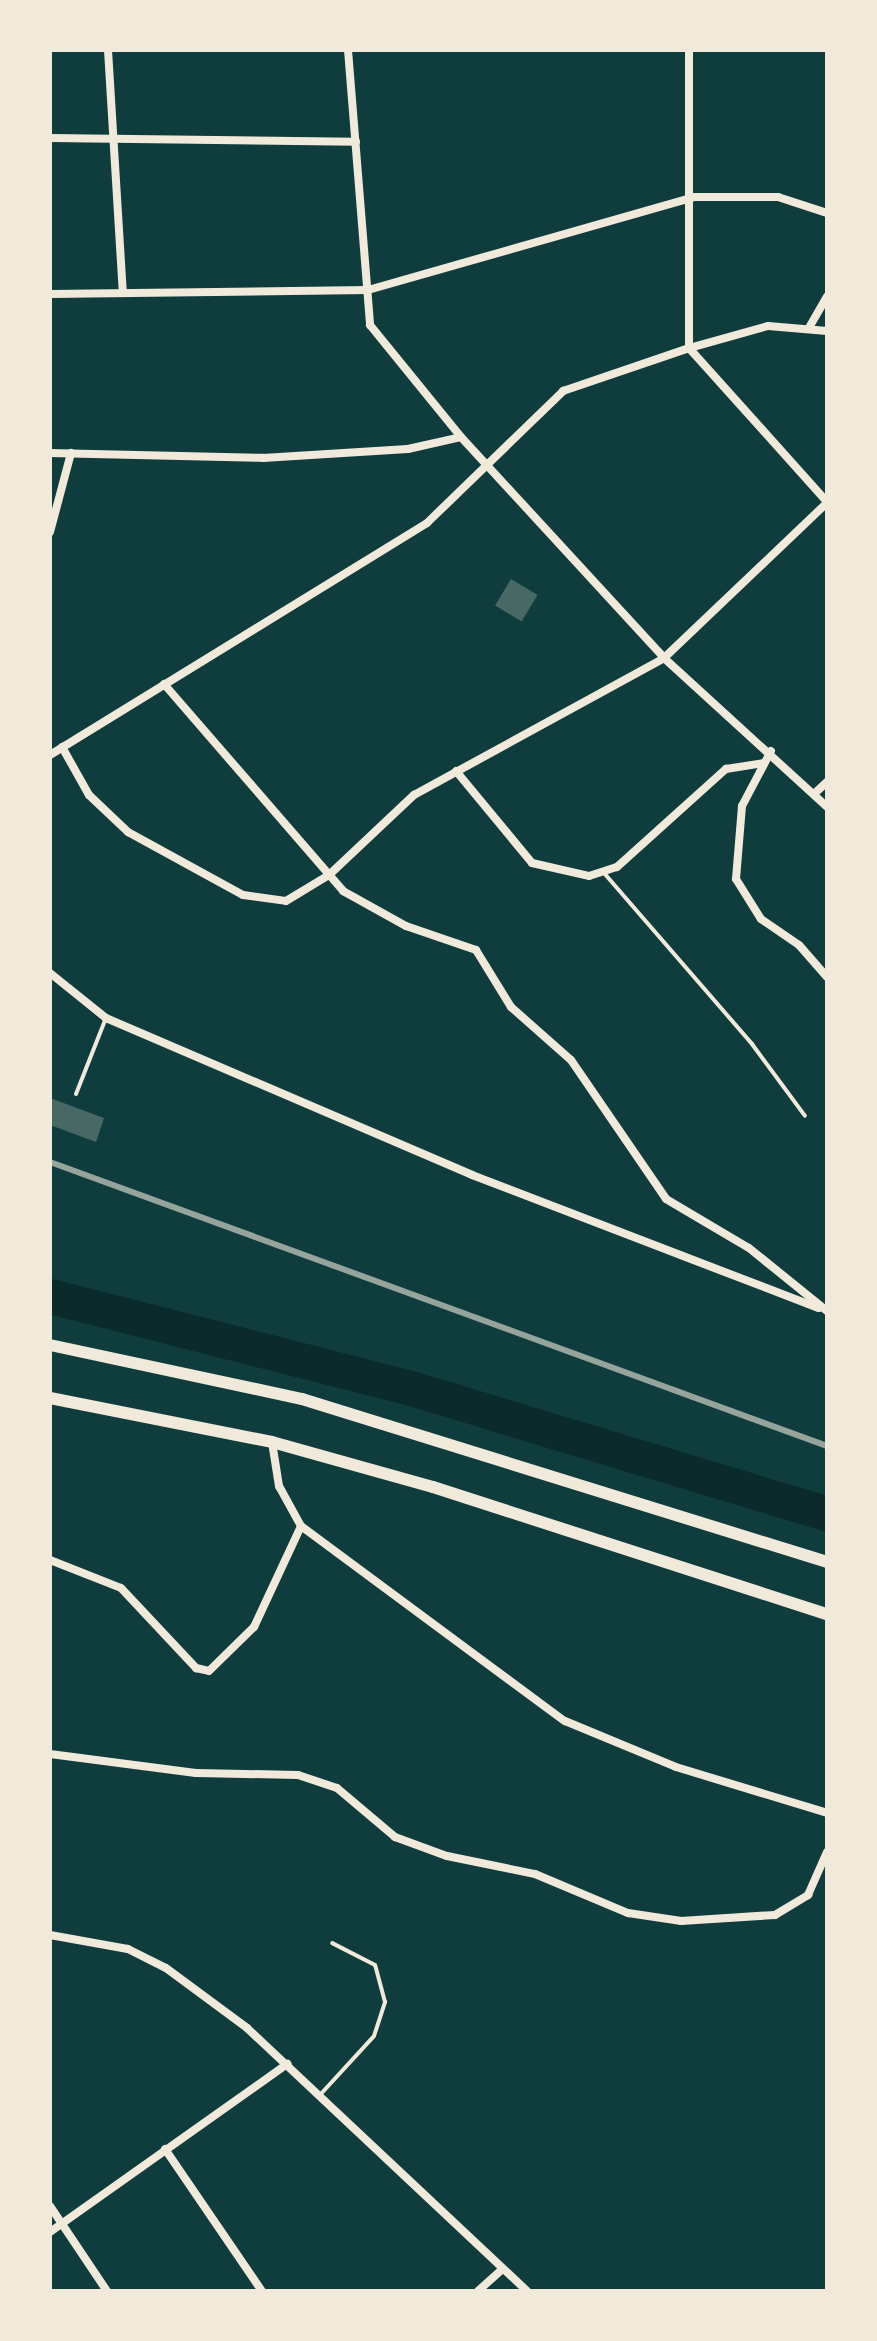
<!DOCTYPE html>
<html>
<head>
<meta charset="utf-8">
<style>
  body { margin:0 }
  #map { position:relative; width:877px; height:2341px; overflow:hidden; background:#0f3d3e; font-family:"Space Grotesk",sans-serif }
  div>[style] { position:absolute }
  .river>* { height:35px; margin:-17.5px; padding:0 17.5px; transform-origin:17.5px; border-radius:17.5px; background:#0a2a2b }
  .building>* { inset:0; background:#486865; transform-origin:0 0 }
  .service>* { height:4px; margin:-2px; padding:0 2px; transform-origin:2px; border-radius:2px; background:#f1e9da }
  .minor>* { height:8px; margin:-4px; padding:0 4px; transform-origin:4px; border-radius:4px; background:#f1e9da }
  .trunk>* { height:12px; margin:-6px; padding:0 6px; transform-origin:6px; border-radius:6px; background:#f1e9da }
  .rail>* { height:6px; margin:-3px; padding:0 3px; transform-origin:3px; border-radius:3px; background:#97a49c }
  span { translate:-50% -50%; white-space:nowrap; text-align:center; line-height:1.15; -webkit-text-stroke:9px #f1e9da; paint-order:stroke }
  .frame { position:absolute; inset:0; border:52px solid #f1e9da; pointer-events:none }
</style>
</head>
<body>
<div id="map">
  <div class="river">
    <div style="left:50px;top:1296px;width:376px;rotate:14.3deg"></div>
    <div style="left:414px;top:1389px;width:432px;rotate:16.8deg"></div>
  </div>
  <div class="building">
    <div style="left:511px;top:579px;width:31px;height:31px;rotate:31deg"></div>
    <div style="clip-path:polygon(50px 1098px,104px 1118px,96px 1142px,50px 1125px)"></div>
  </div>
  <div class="service">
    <div style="left:604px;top:873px;width:226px;rotate:49.1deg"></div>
    <div style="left:752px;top:1044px;width:89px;rotate:53.6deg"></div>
    <div style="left:76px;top:1094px;width:82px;rotate:-68.5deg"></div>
    <div style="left:319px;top:2096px;width:81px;rotate:-47.5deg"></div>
    <div style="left:374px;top:2036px;width:36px;rotate:-72deg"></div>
    <div style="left:385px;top:2002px;width:38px;rotate:-105deg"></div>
    <div style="left:375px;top:1965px;width:48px;rotate:-152.9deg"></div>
  </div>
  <div class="minor">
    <div style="left:108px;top:50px;width:243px;rotate:86.5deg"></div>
    <div style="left:348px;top:50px;width:276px;rotate:85.4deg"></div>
    <div style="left:370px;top:325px;width:144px;rotate:50.9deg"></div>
    <div style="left:461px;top:437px;width:300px;rotate:47.4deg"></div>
    <div style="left:664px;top:658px;width:221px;rotate:42.4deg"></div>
    <div style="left:50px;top:138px;width:306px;rotate:0.7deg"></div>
    <div style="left:50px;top:294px;width:318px;rotate:-0.7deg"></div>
    <div style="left:368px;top:290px;width:339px;rotate:-15.9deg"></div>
    <div style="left:694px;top:197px;width:84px"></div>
    <div style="left:778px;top:197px;width:52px;rotate:18.1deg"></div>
    <div style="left:810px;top:326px;width:34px;rotate:-60deg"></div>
    <div style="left:827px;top:331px;width:59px;rotate:-175.2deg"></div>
    <div style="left:768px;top:326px;width:82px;rotate:164.4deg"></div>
    <div style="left:689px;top:348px;width:207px;rotate:48.1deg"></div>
    <div style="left:50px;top:453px;width:213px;rotate:1.3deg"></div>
    <div style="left:263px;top:458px;width:145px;rotate:-3.6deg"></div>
    <div style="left:408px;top:449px;width:54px;rotate:-12.8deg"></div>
    <div style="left:50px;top:532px;width:82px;rotate:-75.1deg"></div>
    <div style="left:164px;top:684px;width:274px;rotate:49.1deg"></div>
    <div style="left:343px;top:891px;width:72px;rotate:29.1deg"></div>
    <div style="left:406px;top:926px;width:74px;rotate:18.9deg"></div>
    <div style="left:476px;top:950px;width:67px;rotate:58.4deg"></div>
    <div style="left:511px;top:1007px;width:80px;rotate:41.5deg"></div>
    <div style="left:571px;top:1060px;width:168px;rotate:55.6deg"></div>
    <div style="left:666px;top:1199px;width:96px;rotate:30.6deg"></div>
    <div style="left:749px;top:1248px;width:100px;rotate:38.9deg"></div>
    <div style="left:62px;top:747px;width:55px;rotate:60.6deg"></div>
    <div style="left:89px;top:795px;width:54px;rotate:43.5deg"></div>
    <div style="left:128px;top:832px;width:131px;rotate:28.7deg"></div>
    <div style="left:243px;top:895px;width:43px;rotate:7.9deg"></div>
    <div style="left:286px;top:901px;width:50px;rotate:-31.2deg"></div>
    <div style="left:329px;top:875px;width:117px;rotate:-43.3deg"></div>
    <div style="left:414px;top:795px;width:285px;rotate:-28.7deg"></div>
    <div style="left:664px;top:658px;width:225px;rotate:-43.6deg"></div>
    <div style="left:771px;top:751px;width:62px;rotate:117.8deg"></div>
    <div style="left:742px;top:806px;width:73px;rotate:94.7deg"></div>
    <div style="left:736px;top:879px;width:47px;rotate:58deg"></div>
    <div style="left:761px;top:919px;width:46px;rotate:34.4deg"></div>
    <div style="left:799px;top:945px;width:43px;rotate:48.8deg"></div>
    <div style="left:50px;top:755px;width:443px;rotate:-31.6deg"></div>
    <div style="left:427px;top:523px;width:190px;rotate:-44.1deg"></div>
    <div style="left:563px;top:391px;width:133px;rotate:-18.8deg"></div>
    <div style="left:689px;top:348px;width:298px;rotate:-90deg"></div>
    <div style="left:456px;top:771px;width:119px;rotate:50.4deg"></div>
    <div style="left:532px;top:863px;width:58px;rotate:12.8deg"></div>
    <div style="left:589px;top:876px;width:29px;rotate:-18deg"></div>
    <div style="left:617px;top:867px;width:147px;rotate:-42deg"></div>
    <div style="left:726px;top:769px;width:36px;rotate:-9deg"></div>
    <div style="left:814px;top:794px;width:18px;rotate:-43deg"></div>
    <div style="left:50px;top:973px;width:72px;rotate:38.8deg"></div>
    <div style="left:106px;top:1018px;width:398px;rotate:23.2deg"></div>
    <div style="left:472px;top:1175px;width:371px;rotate:21deg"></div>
    <div style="left:272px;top:1442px;width:45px;rotate:81deg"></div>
    <div style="left:279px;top:1486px;width:46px;rotate:61.2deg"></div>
    <div style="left:301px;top:1526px;width:328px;rotate:36.5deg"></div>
    <div style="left:565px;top:1721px;width:120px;rotate:22.5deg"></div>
    <div style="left:676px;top:1767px;width:158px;rotate:16.9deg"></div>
    <div style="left:50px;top:1560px;width:76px;rotate:21.5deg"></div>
    <div style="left:121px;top:1588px;width:110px;rotate:46.8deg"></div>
    <div style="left:196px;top:1668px;width:13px;rotate:13deg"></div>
    <div style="left:209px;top:1671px;width:63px;rotate:-44.4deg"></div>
    <div style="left:254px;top:1627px;width:111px;rotate:-65deg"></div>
    <div style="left:50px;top:1754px;width:147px;rotate:7.4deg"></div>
    <div style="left:196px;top:1773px;width:102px;rotate:1.1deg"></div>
    <div style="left:298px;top:1775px;width:41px;rotate:18.4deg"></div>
    <div style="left:337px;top:1788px;width:76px;rotate:40.2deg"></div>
    <div style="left:395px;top:1837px;width:55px;rotate:20.1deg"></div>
    <div style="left:447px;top:1856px;width:90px;rotate:11.6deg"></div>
    <div style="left:535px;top:1874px;width:101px;rotate:22.8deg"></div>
    <div style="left:628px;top:1913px;width:54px;rotate:8.6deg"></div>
    <div style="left:681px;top:1921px;width:94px;rotate:-3.7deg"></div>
    <div style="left:775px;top:1915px;width:39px;rotate:-31deg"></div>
    <div style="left:808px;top:1895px;width:47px;rotate:-66.2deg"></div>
    <div style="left:50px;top:1935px;width:79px;rotate:10.2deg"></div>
    <div style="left:128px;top:1949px;width:42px;rotate:26.6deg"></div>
    <div style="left:166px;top:1968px;width:101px;rotate:36.5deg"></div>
    <div style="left:247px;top:2028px;width:384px;rotate:43.2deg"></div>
    <div style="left:165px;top:2149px;width:172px;rotate:55.7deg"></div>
    <div style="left:50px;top:2206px;width:102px;rotate:56.2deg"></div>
    <div style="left:50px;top:2232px;width:291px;rotate:-35.3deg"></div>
    <div style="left:478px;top:2291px;width:30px;rotate:-42deg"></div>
  </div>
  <div class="trunk">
    <div style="left:50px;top:1345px;width:258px;rotate:12.1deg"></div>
    <div style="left:302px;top:1399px;width:550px;rotate:17.25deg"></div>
    <div style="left:50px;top:1398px;width:226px;rotate:11.2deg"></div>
    <div style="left:272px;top:1442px;width:167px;rotate:15.6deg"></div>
    <div style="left:433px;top:1487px;width:414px;rotate:17.9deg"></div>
  </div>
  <div class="rail">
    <div style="left:50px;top:1162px;width:827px;rotate:20.08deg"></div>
  </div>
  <div class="frame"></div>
</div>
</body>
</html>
